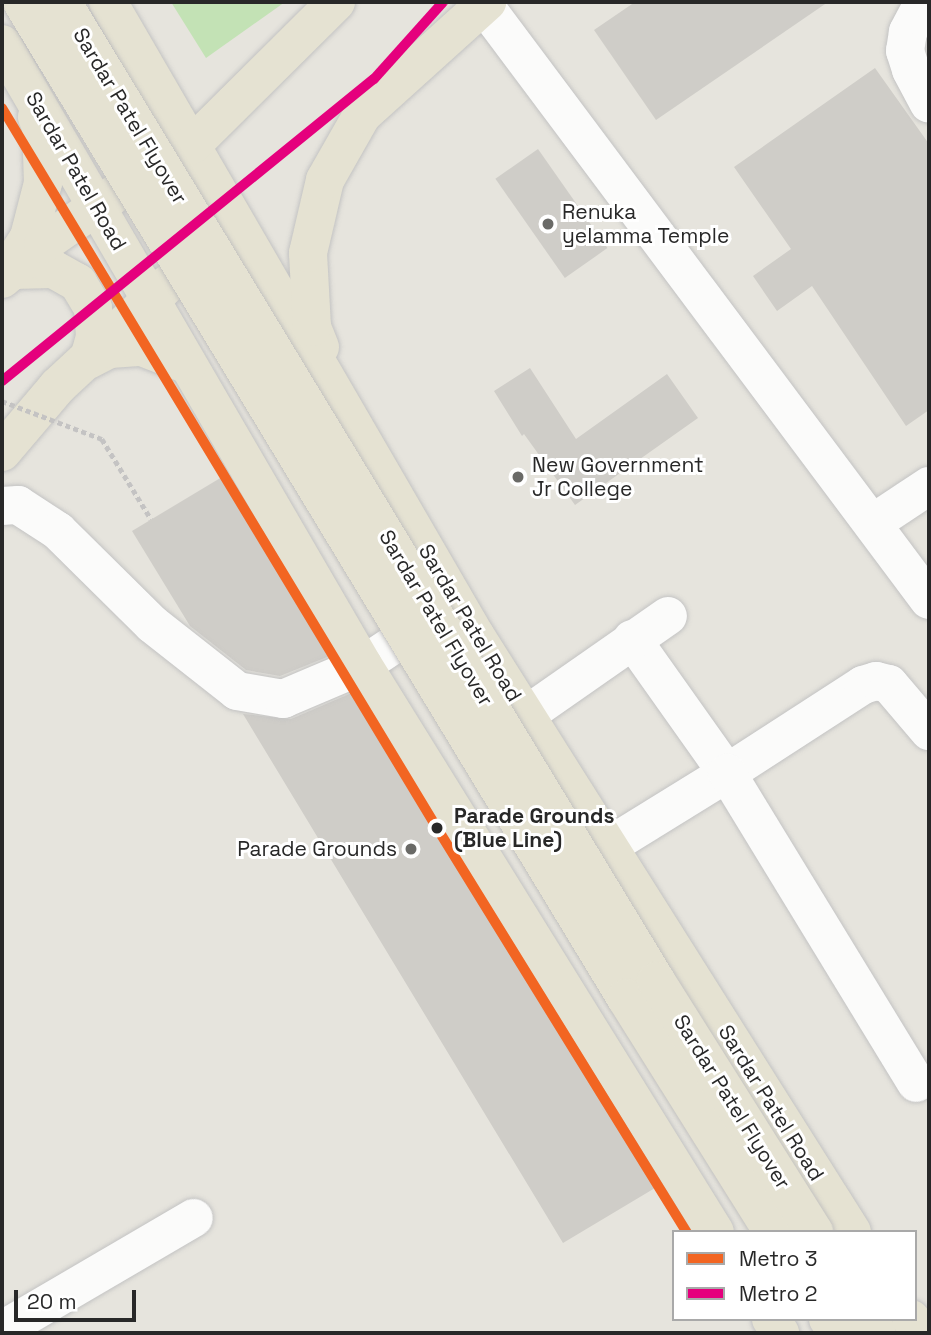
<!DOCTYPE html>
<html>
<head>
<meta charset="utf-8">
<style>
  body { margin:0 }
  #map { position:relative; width:931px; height:1335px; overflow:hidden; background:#e6e4dd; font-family:"Space Grotesk",sans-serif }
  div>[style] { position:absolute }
  .green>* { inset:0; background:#c3e2b5 }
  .building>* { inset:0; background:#cfcdc8; transform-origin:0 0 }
  .roads { filter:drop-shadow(0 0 2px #c3c3c3) drop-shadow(0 0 2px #c3c3c3) }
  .minor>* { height:38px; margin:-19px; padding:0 19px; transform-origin:19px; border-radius:19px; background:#fbfbfa }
  .major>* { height:38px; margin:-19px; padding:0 19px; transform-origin:19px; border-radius:19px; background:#e5e2d2 }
  .path-bridge>* { height:4.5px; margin-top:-2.25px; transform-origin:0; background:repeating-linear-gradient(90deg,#c4c3c3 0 5px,transparent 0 8.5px) }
  .bridges { filter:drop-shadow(0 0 2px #c3c2c0) drop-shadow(0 0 2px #c3c2c0) }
  .major-bridge>* { height:38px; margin:-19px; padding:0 19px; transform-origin:19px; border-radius:19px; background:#e5e2d2 }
  .metro-1>* { height:10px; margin:-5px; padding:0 5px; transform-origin:5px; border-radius:5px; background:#f26522 }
  .metro-2>* { height:10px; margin:-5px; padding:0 5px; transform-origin:5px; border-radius:5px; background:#e5007d }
  .dots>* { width:19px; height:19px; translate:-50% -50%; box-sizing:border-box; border:4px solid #fff; border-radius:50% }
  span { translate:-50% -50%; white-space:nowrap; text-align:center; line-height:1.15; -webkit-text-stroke:6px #fff; paint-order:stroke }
  .street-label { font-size:21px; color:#282828 }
  .poi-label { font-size:21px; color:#282828 }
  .left { translate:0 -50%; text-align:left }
  .right { translate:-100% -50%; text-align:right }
  .stop-label { font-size:21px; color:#282828; font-weight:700 }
  .frame { position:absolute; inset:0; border:4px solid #282828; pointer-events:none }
  .legend { position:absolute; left:672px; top:1230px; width:245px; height:91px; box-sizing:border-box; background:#fff; border:2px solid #a9a9a9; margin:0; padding:9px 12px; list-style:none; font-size:21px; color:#282828 }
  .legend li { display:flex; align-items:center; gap:14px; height:35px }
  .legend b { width:35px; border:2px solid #a9a9a9 }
  .scale { position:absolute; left:14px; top:1290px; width:122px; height:32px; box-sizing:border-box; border:4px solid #282828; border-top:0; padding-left:9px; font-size:21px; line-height:24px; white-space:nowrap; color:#282828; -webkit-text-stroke:5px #fff; paint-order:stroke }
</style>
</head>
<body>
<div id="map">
  <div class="green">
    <div style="clip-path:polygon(171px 2px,285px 2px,206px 58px)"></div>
  </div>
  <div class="building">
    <div style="clip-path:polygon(635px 2px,828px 2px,656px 120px,594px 30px)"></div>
    <div style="clip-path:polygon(875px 68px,929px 144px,929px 410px,906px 426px,812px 286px,777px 311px,753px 276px,791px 249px,734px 167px)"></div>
    <div style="left:538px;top:149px;width:121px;height:52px;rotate:55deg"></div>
    <div style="clip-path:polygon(530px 368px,576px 439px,667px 374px,698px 418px,575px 505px,524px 434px,522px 436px,494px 391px)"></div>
    <div style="clip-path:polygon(227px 474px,332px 655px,280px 676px,246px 670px,190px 626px,132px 531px)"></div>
    <div style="clip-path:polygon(354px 692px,660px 1185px,563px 1243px,243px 714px,291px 719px)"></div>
  </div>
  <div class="roads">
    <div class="minor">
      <div style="left:929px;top:2px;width:11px;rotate:142deg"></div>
      <div style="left:920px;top:9px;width:26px;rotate:118deg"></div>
      <div style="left:908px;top:32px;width:19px;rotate:99deg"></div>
      <div style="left:905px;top:51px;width:20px;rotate:72deg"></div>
      <div style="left:911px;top:70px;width:38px;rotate:62deg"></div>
      <div style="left:484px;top:5px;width:743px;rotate:53.21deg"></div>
      <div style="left:2px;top:506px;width:16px;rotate:-4deg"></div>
      <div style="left:18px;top:505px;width:48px;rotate:33deg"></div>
      <div style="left:58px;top:531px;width:132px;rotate:44.7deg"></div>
      <div style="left:152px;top:624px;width:108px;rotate:38.2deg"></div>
      <div style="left:237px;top:691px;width:47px;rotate:9.9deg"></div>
      <div style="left:283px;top:699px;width:87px;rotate:-23deg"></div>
      <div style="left:363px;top:665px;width:87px;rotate:-33.7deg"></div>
      <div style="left:873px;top:523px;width:67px;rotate:-33.5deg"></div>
      <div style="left:632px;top:639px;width:164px;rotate:54.7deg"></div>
      <div style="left:727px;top:773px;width:162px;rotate:-32.9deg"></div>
      <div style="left:863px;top:685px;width:14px;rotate:-17deg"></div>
      <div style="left:876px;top:681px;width:13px;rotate:13deg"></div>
      <div style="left:889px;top:684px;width:62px;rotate:49.6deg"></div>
      <div style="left:526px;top:715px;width:173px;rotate:-34.9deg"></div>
      <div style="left:609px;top:846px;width:139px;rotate:-31.7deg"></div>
      <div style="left:727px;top:773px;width:363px;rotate:58.6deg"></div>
      <div style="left:2px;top:1330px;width:222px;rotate:-30.3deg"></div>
    </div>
    <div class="major">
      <div style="left:108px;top:2px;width:732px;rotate:59.9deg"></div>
      <div style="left:475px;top:635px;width:706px;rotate:57.73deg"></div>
      <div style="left:2px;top:44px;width:718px;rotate:59.83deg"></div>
      <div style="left:363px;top:665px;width:667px;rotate:58.17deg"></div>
      <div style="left:170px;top:158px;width:26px;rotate:-31deg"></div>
      <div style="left:192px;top:145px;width:203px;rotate:-44.8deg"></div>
      <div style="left:11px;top:265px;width:33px;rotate:-57deg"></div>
      <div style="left:29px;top:237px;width:56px;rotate:-75.5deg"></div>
      <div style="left:43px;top:183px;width:56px;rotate:-92deg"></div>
      <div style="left:41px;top:127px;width:11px;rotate:-112deg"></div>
      <div style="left:13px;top:270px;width:40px;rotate:-1.4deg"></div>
      <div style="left:53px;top:269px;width:29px;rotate:29deg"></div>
      <div style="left:78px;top:283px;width:29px;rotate:59deg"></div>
      <div style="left:93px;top:308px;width:29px;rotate:86deg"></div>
      <div style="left:95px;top:337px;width:19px;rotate:106deg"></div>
      <div style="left:2px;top:279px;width:54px;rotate:-40.5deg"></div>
      <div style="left:43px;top:244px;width:89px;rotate:-34.9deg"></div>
      <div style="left:320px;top:347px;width:22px;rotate:-112deg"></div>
      <div style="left:312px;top:327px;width:74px;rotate:-93.1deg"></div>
      <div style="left:308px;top:253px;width:75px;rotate:-76.9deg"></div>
      <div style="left:325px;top:180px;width:75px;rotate:-60.4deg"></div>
      <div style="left:362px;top:115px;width:169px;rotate:-42.1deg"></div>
      <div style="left:88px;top:360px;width:25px;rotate:-27deg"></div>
      <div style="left:110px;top:349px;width:32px;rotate:-4deg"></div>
      <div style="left:142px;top:347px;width:49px;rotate:21.4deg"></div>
      <div style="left:2px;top:452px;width:87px;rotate:-49.7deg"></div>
      <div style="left:58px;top:386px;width:151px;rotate:-42.9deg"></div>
      <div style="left:771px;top:1319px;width:17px;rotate:57deg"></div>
      <div style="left:828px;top:1319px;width:17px;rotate:57deg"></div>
      <div style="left:869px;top:1319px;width:16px;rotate:60deg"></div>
      <div style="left:911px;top:1319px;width:17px;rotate:54deg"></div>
    </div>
  </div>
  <div class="path-bridge">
    <div style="left:2px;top:401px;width:107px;rotate:20.8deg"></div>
    <div style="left:102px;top:439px;width:94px;rotate:58.5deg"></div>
  </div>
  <div class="bridges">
    <div class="major-bridge">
      <div style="left:22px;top:2px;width:1165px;rotate:58.77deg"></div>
      <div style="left:626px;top:998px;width:276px;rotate:57.9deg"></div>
      <div style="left:62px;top:2px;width:1145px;rotate:58.75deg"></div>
      <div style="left:656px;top:981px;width:297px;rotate:57.8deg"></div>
    </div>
  </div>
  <div class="metro-1">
    <div style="left:2px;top:108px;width:841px;rotate:58.86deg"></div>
    <div style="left:437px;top:828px;width:475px;rotate:58.3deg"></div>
  </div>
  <div class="metro-2">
    <div style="left:2px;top:381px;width:479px;rotate:-39.1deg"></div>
    <div style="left:374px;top:79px;width:103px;rotate:-48.1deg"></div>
  </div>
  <div class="dots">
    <div style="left:548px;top:224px;background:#6a6a67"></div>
    <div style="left:518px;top:477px;background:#6a6a67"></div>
    <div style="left:437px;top:828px;background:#282828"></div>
    <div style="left:411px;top:849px;background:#6a6a67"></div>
  </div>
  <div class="street-label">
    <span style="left:130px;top:116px;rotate:59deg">Sardar Patel Flyover</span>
    <span style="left:76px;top:171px;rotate:60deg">Sardar Patel Road</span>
    <span style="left:436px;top:618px;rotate:59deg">Sardar Patel Flyover</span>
    <span style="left:470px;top:623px;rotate:59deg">Sardar Patel Road</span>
    <span style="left:732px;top:1102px;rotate:58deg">Sardar Patel Flyover</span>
    <span style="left:771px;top:1103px;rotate:58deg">Sardar Patel Road</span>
  </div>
  <div class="poi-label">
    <span class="left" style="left:562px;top:224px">Renuka<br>yelamma Temple</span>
    <span class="left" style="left:532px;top:477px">New Government<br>Jr College</span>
    <span class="right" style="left:397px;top:849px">Parade Grounds</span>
  </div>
  <div class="stop-label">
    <span class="left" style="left:454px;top:828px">Parade Grounds<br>(Blue Line)</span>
  </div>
  <div class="frame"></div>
  <ul class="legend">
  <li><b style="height:9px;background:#f26522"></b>Metro 3</li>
  <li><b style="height:9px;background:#e5007d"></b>Metro 2</li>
  </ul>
  <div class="scale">20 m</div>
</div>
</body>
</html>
